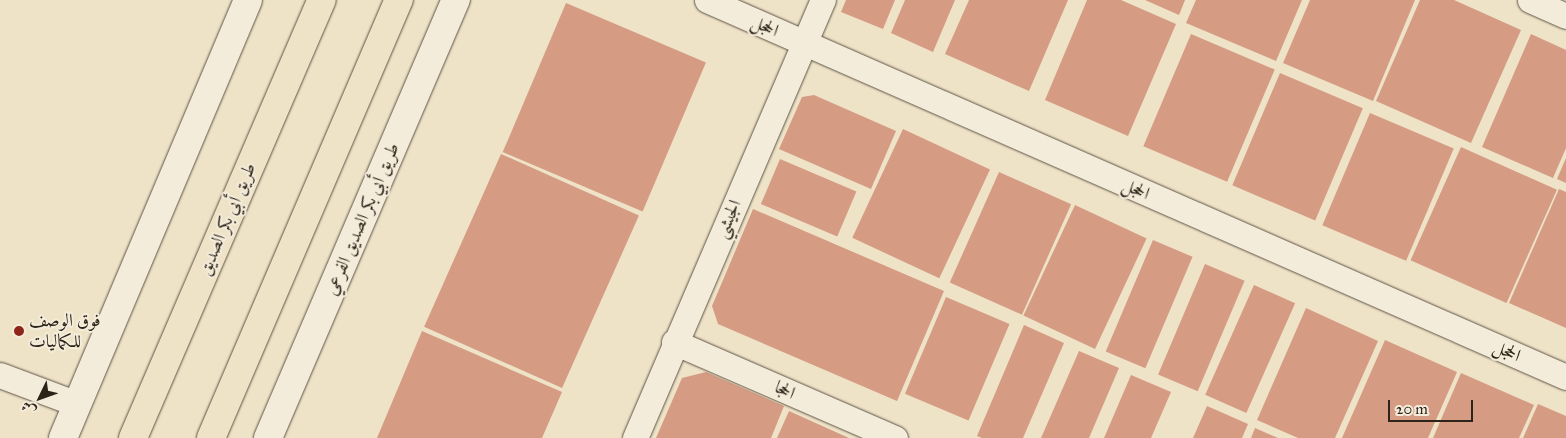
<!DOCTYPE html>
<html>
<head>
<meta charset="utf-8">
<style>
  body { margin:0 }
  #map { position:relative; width:1566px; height:438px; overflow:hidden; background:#eee2c7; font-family:"IM FELL Great Primer",Amiri,serif }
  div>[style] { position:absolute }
  .building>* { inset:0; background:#d59c83; transform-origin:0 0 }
  .roads { filter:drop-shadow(0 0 1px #5e5344) drop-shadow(0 0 1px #5e5344) }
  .street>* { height:25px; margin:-12.5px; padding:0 12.5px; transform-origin:12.5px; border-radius:12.5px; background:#f4ecdb }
  .secondary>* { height:28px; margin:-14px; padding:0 14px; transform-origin:14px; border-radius:14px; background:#f4ecdb }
  .primary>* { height:28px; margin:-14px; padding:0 14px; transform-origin:14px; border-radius:14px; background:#eee2c7 }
  .dots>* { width:14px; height:14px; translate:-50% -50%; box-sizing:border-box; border:2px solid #f4ecdb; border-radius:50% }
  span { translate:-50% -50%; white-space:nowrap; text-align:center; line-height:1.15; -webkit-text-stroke:4px #f4ecdb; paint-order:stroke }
  .street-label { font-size:18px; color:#2e2318 }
  .poi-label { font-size:18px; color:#2e2318 }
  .left { translate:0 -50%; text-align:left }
  .north { position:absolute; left:15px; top:373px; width:50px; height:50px; -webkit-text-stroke:4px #f4ecdb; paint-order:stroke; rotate:228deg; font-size:14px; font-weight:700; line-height:20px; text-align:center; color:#2e2318 }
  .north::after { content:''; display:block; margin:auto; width:18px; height:22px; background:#2e2318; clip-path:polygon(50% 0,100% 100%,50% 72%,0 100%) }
  .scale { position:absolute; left:1388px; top:400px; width:85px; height:22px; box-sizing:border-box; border:2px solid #2e2318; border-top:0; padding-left:6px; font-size:15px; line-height:18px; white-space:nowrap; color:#2e2318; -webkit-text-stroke:4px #f4ecdb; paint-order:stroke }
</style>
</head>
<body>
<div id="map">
  <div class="building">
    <div style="clip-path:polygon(846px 0,895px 0,883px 29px,841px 12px)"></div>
    <div style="clip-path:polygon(905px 0,955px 0,933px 52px,891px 33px)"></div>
    <div style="clip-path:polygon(969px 0,1068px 0,1029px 91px,945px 54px)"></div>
    <div style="clip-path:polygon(1087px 0,1121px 0,1176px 24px,1128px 136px,1045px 100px)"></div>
    <div style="clip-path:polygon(1145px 0,1185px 0,1179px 15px)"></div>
    <div style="clip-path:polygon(1196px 0,1302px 0,1276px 61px,1186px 23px)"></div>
    <div style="clip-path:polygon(1310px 0,1415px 0,1373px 101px,1283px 63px)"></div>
    <div style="clip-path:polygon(1420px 0,1454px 0,1521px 30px,1471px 143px,1376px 101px)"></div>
    <div style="left:566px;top:3px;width:152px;height:162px;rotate:23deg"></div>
    <div style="left:1191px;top:34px;width:91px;height:122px;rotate:23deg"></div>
    <div style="clip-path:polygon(1531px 34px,1566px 50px,1566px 148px,1553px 178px,1482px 147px)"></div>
    <div style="left:1280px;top:73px;width:90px;height:122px;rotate:23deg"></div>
    <div style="clip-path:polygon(814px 95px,896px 131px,871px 189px,779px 149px,802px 97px)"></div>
    <div style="left:1370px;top:113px;width:91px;height:122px;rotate:23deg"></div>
    <div style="left:903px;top:129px;width:96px;height:120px;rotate:25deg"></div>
    <div style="left:1461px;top:147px;width:105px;height:124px;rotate:24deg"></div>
    <div style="left:501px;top:154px;width:151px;height:189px;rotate:24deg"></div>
    <div style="clip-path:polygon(1566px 158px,1566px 183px,1557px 179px)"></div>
    <div style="left:780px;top:159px;width:83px;height:49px;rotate:23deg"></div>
    <div style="left:999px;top:172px;width:79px;height:121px;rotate:24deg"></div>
    <div style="clip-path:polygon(1559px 189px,1566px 192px,1566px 328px,1509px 303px)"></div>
    <div style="left:1075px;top:205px;width:79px;height:122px;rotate:25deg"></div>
    <div style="clip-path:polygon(753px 209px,944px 291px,897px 401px,718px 324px,712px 306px)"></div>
    <div style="left:1153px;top:240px;width:43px;height:121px;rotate:23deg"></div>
    <div style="left:1205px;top:264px;width:43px;height:120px;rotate:23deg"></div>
    <div style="left:1254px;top:285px;width:45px;height:120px;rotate:24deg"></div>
    <div style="left:946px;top:297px;width:69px;height:105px;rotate:23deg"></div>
    <div style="clip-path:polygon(1306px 308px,1378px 341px,1335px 438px,1298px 438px,1257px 420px)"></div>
    <div style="clip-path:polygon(1024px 325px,1064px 343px,1023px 438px,982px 438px,977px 436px)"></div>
    <div style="clip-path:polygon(422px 331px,562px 392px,542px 438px,377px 438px)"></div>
    <div style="clip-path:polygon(1385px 340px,1457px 372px,1428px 438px,1342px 438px)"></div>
    <div style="clip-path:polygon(1079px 351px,1119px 368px,1089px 438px,1041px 438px)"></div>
    <div style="clip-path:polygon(706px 372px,784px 406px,771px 438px,656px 438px,682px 378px)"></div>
    <div style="clip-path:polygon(1461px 373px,1534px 405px,1519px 438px,1433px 438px)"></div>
    <div style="clip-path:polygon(1131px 375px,1171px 392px,1151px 438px,1104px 438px)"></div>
    <div style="clip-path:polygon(1538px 404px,1566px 416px,1566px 438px,1523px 438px)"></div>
    <div style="clip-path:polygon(1207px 406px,1248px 424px,1242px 438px,1193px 438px)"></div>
    <div style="clip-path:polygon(789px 411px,849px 438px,777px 438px)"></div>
    <div style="clip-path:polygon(1255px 428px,1278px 438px,1251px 438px)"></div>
  </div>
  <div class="roads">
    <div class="street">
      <div style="left:707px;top:0;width:938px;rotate:23.7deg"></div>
      <div style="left:1530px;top:0;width:39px;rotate:24deg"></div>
      <div style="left:674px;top:342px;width:241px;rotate:23.5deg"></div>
      <div style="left:0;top:375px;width:82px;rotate:20.6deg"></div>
      <div style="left:635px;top:438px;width:477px;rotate:-66.8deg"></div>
    </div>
    <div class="secondary">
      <div style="left:63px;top:438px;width:475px;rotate:-67.1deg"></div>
      <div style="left:268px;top:438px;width:477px;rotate:-66.8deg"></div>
    </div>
    <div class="primary">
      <div style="left:133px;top:438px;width:477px;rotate:-66.7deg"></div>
      <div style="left:211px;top:438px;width:477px;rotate:-66.8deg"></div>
    </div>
  </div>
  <div class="dots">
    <div style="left:19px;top:331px;background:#8f2418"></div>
  </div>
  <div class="street-label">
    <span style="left:765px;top:26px;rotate:24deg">الحجل</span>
    <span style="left:1136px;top:189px;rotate:24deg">الحجل</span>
    <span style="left:227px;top:219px;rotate:-67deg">طريق أبي بكر الصديق</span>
    <span style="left:362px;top:219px;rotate:-67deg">طريق أبي بكر الصديق الفرعي</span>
    <span style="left:728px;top:219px;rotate:-67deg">الجيشي</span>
    <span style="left:1507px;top:351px;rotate:24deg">الحجل</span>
    <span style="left:785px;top:390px;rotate:24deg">الحجا</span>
  </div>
  <div class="poi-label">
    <span class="left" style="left:29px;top:331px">فوق الوصف<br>للكماليات</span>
  </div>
  <div class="north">ش</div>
  <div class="scale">20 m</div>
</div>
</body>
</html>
